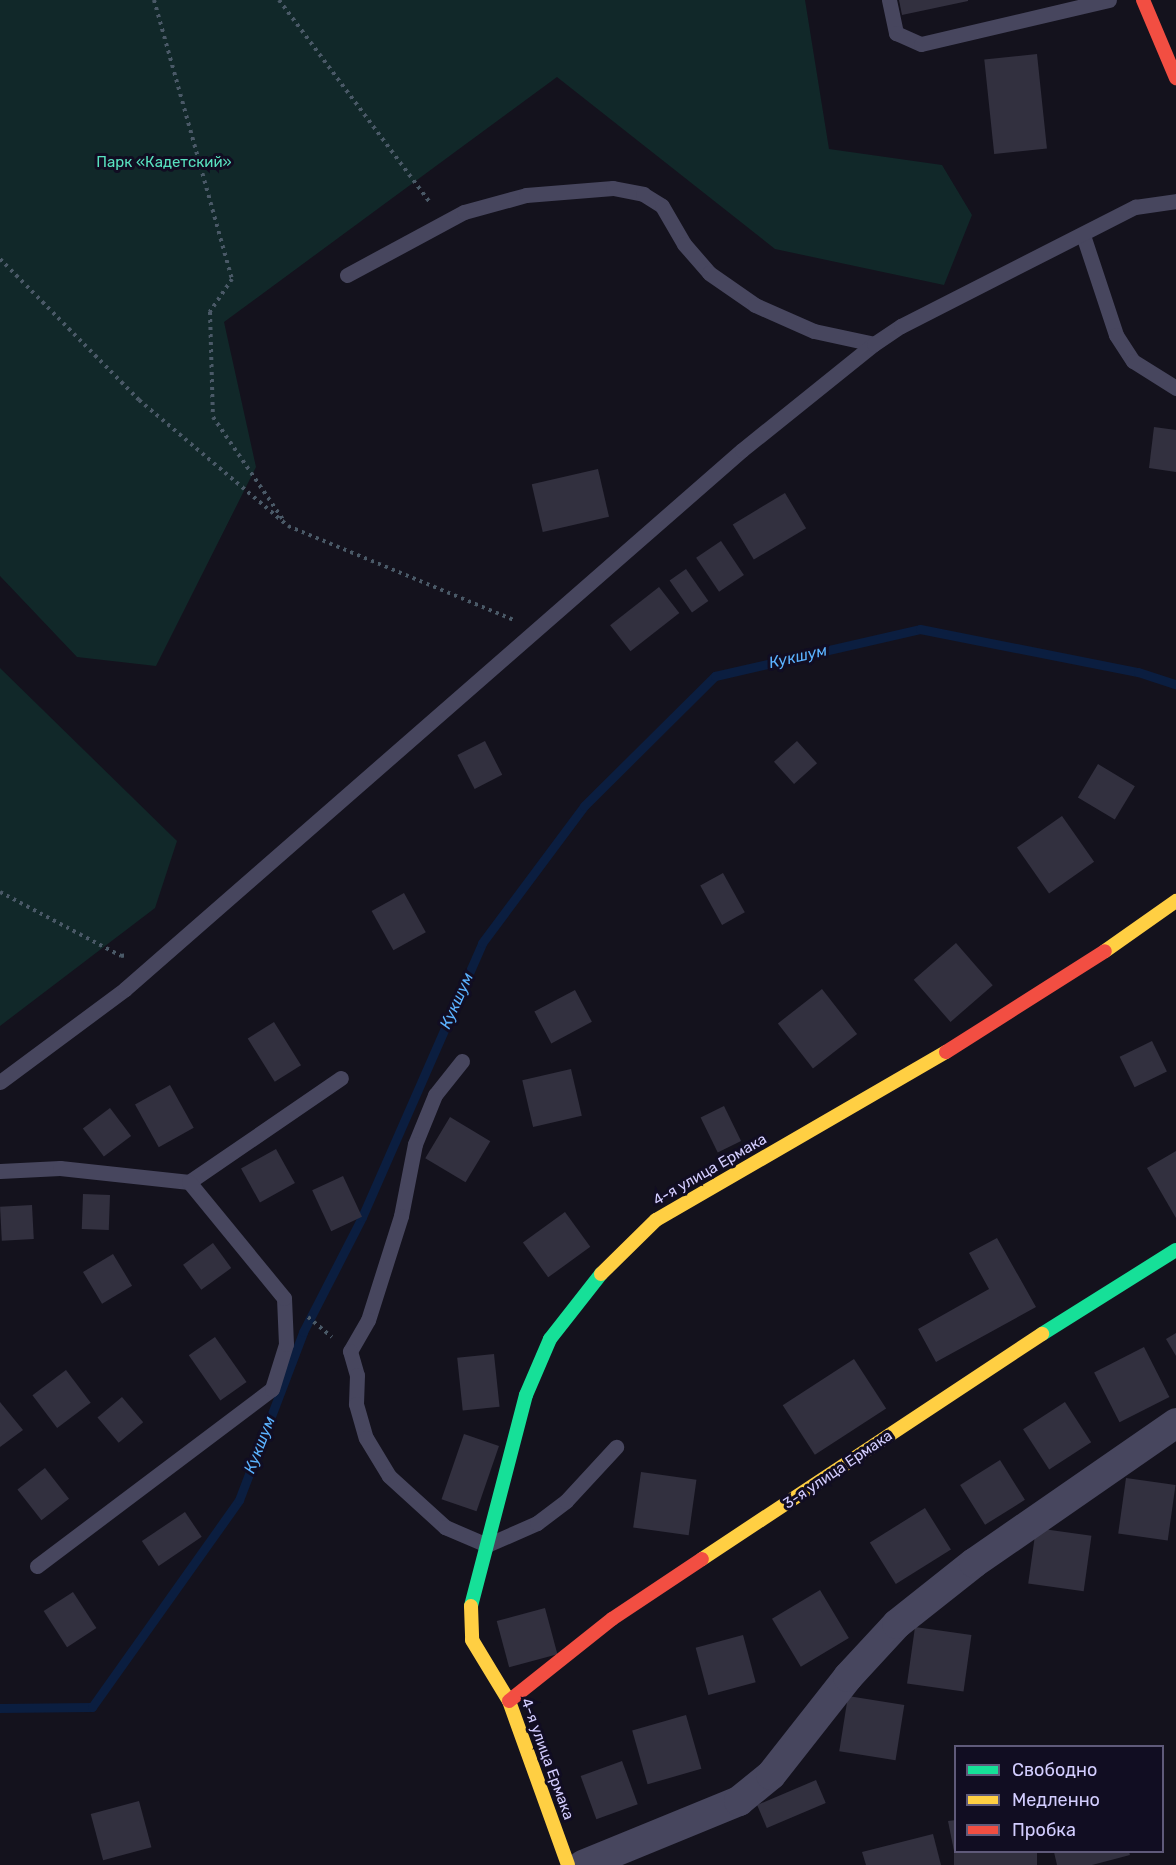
<!DOCTYPE html>
<html>
<head>
<meta charset="utf-8">
<style>
  body { margin:0 }
  #map { position:relative; width:1176px; height:1865px; overflow:hidden; background:#14121d; font-family:Rubik,sans-serif }
  div>[style] { position:absolute }
  .green>* { inset:0; background:#112829 }
  .stream>* { height:9px; margin:-4.5px; padding:0 4.5px; transform-origin:4.5px; border-radius:4.5px; background:#0b1e40 }
  .building>* { inset:0; background:#32303f; transform-origin:0 0 }
  .path>* { height:4px; margin-top:-2px; transform-origin:0; background:repeating-linear-gradient(90deg,#4a5967 0 3px,transparent 0 7.5px) }
  .lane>* { height:15px; margin:-7.5px; padding:0 7.5px; transform-origin:7.5px; border-radius:7.5px; background:#47465e }
  .street>* { height:30px; margin:-15px; padding:0 15px; transform-origin:15px; border-radius:15px; background:#47465e }
  .fast>* { height:14px; margin:-7px; padding:0 7px; transform-origin:7px; border-radius:7px; background:#16e098 }
  .slow>* { height:14px; margin:-7px; padding:0 7px; transform-origin:7px; border-radius:7px; background:#ffcf43 }
  .jam>* { height:14px; margin:-7px; padding:0 7px; transform-origin:7px; border-radius:7px; background:#f24e42 }
  span { translate:-50% -50%; white-space:nowrap; text-align:center; line-height:1.15; -webkit-text-stroke:6px #110d22; paint-order:stroke }
  .park-label { font-size:15px; color:#58e1bf }
  .street-label { font-size:15px; color:#d3cdff }
  .water-label { font-size:16px; color:#5bb2ff; font-style:italic }
  .legend { position:absolute; left:954px; top:1745px; width:210px; height:108px; box-sizing:border-box; background:#110d22; border:2px solid #5f5a7a; margin:0; padding:8px 10px; list-style:none; font-size:18px; color:#d3cdff }
  .legend li { display:flex; align-items:center; gap:12px; height:30px }
  .legend b { width:30px; border:2px solid #5f5a7a }
</style>
</head>
<body>
<div id="map">
  <div class="green">
    <div style="clip-path:polygon(0 0,805px 0,829px 149px,942px 165px,972px 215px,944px 285px,775px 249px,557px 77px,224px 322px,256px 467px,156px 666px,77px 657px,0 576px)"></div>
    <div style="clip-path:polygon(0 668px,177px 841px,155px 908px,0 1026px)"></div>
  </div>
  <div class="stream">
    <div style="left:0;top:1708px;width:92px;rotate:-0.6deg"></div>
    <div style="left:92px;top:1707px;width:254px;rotate:-54.6deg"></div>
    <div style="left:239px;top:1500px;width:180px;rotate:-69.1deg"></div>
    <div style="left:303px;top:1332px;width:129px;rotate:-62.8deg"></div>
    <div style="left:362px;top:1217px;width:299px;rotate:-66.3deg"></div>
    <div style="left:482px;top:943px;width:171px;rotate:-53.3deg"></div>
    <div style="left:584px;top:806px;width:185px;rotate:-44.8deg"></div>
    <div style="left:715px;top:676px;width:210px;rotate:-12.9deg"></div>
    <div style="left:920px;top:629px;width:222px;rotate:11.2deg"></div>
    <div style="left:1138px;top:672px;width:40px;rotate:18deg"></div>
  </div>
  <div class="building">
    <div style="clip-path:polygon(899px 0,968px 0,968px 1px,902px 15px)"></div>
    <div style="left:1037px;top:54px;width:95px;height:53px;rotate:84deg"></div>
    <div style="clip-path:polygon(1154px 427px,1176px 430px,1176px 472px,1149px 468px)"></div>
    <div style="left:598px;top:469px;width:49px;height:68px;rotate:77deg"></div>
    <div style="left:785px;top:493px;width:41px;height:61px;rotate:59deg"></div>
    <div style="left:721px;top:541px;width:41px;height:30px;rotate:56deg"></div>
    <div style="left:686px;top:569px;width:39px;height:20px;rotate:55deg"></div>
    <div style="left:659px;top:587px;width:33px;height:62px;rotate:52deg"></div>
    <div style="left:485px;top:741px;width:38px;height:31px;rotate:63deg"></div>
    <div style="left:797px;top:741px;width:30px;height:31px;rotate:48deg"></div>
    <div style="left:1098px;top:764px;width:43px;height:39px;rotate:31deg"></div>
    <div style="left:1062px;top:816px;width:56px;height:55px;rotate:55deg"></div>
    <div style="left:723px;top:873px;width:45px;height:26px;rotate:61deg"></div>
    <div style="left:404px;top:893px;width:45px;height:37px;rotate:61deg"></div>
    <div style="left:956px;top:943px;width:56px;height:56px;rotate:49deg"></div>
    <div style="left:822px;top:989px;width:57px;height:56px;rotate:52deg"></div>
    <div style="left:575px;top:990px;width:36px;height:46px;rotate:62deg"></div>
    <div style="left:274px;top:1022px;width:51px;height:31px;rotate:58deg"></div>
    <div style="left:1152px;top:1041px;width:34px;height:36px;rotate:64deg"></div>
    <div style="left:571px;top:1069px;width:48px;height:50px;rotate:77deg"></div>
    <div style="left:170px;top:1085px;width:49px;height:40px;rotate:61deg"></div>
    <div style="left:724px;top:1106px;width:39px;height:26px;rotate:64deg"></div>
    <div style="left:110px;top:1108px;width:35px;height:34px;rotate:53deg"></div>
    <div style="left:450px;top:1117px;width:47px;height:48px;rotate:31deg"></div>
    <div style="left:276px;top:1149px;width:39px;height:40px;rotate:61deg"></div>
    <div style="clip-path:polygon(1176px 1151px,1176px 1218px,1147px 1168px)"></div>
    <div style="left:343px;top:1176px;width:45px;height:34px;rotate:65deg"></div>
    <div style="left:83px;top:1194px;width:27px;height:35px;rotate:2deg"></div>
    <div style="left:32px;top:1205px;width:34px;height:32px;rotate:87deg"></div>
    <div style="left:565px;top:1212px;width:43px;height:52px;rotate:54deg"></div>
    <div style="clip-path:polygon(997px 1238px,1036px 1307px,936px 1362px,918px 1329px,989px 1289px,969px 1253px)"></div>
    <div style="left:213px;top:1243px;width:31px;height:37px;rotate:54deg"></div>
    <div style="left:113px;top:1254px;width:37px;height:35px;rotate:59deg"></div>
    <div style="clip-path:polygon(1176px 1333px,1176px 1356px,1166px 1339px)"></div>
    <div style="left:215px;top:1337px;width:55px;height:32px;rotate:55deg"></div>
    <div style="left:1144px;top:1347px;width:56px;height:56px;rotate:63deg"></div>
    <div style="left:494px;top:1354px;width:53px;height:37px;rotate:84deg"></div>
    <div style="left:854px;top:1359px;width:59px;height:85px;rotate:57deg"></div>
    <div style="left:66px;top:1370px;width:41px;height:42px;rotate:53deg"></div>
    <div style="left:122px;top:1397px;width:33px;height:32px;rotate:50deg"></div>
    <div style="clip-path:polygon(0 1402px,23px 1430px,0 1447px)"></div>
    <div style="left:1065px;top:1402px;width:48px;height:50px;rotate:57deg"></div>
    <div style="left:464px;top:1434px;width:37px;height:69px;rotate:19deg"></div>
    <div style="left:1000px;top:1460px;width:47px;height:47px;rotate:58deg"></div>
    <div style="left:45px;top:1468px;width:39px;height:35px;rotate:52deg"></div>
    <div style="left:641px;top:1472px;width:56px;height:56px;rotate:8deg"></div>
    <div style="left:1126px;top:1478px;width:50px;height:56px;rotate:8deg"></div>
    <div style="left:925px;top:1508px;width:49px;height:65px;rotate:58deg"></div>
    <div style="left:185px;top:1512px;width:30px;height:52px;rotate:56deg"></div>
    <div style="left:1036px;top:1528px;width:56px;height:56px;rotate:8deg"></div>
    <div style="left:820px;top:1590px;width:56px;height:56px;rotate:59deg"></div>
    <div style="left:73px;top:1592px;width:43px;height:35px;rotate:57deg"></div>
    <div style="left:545px;top:1608px;width:48px;height:50px;rotate:75deg"></div>
    <div style="left:915px;top:1627px;width:57px;height:57px;rotate:8deg"></div>
    <div style="left:743px;top:1635px;width:49px;height:49px;rotate:75deg"></div>
    <div style="left:848px;top:1696px;width:57px;height:56px;rotate:9deg"></div>
    <div style="left:686px;top:1715px;width:56px;height:56px;rotate:74deg"></div>
    <div style="left:622px;top:1761px;width:46px;height:44px;rotate:70deg"></div>
    <div style="left:816px;top:1780px;width:25px;height:64px;rotate:67deg"></div>
    <div style="left:139px;top:1801px;width:48px;height:50px;rotate:75deg"></div>
    <div style="clip-path:polygon(956px 1820px,956px 1851px,954px 1851px,948px 1821px)"></div>
    <div style="clip-path:polygon(933px 1834px,941px 1865px,866px 1865px,862px 1852px)"></div>
    <div style="left:954px;top:1852px;width:83px;height:13px"></div>
    <div style="clip-path:polygon(1054px 1852px,1129px 1852px,1130px 1855px,1092px 1865px,1057px 1865px)"></div>
  </div>
  <div class="path">
    <div style="left:154px;top:0;width:290px;rotate:74.4deg"></div>
    <div style="left:232px;top:279px;width:40px;rotate:124deg"></div>
    <div style="left:210px;top:312px;width:105px;rotate:88.4deg"></div>
    <div style="left:213px;top:417px;width:126px;rotate:55.7deg"></div>
    <div style="left:279px;top:0;width:254px;rotate:53.3deg"></div>
    <div style="left:0;top:259px;width:198px;rotate:45.4deg"></div>
    <div style="left:139px;top:400px;width:195px;rotate:40.2deg"></div>
    <div style="left:288px;top:526px;width:245px;rotate:22.6deg"></div>
    <div style="left:0;top:892px;width:137px;rotate:27.9deg"></div>
    <div style="left:121px;top:956px;width:6px;rotate:-9deg"></div>
    <div style="left:308px;top:1317px;width:31px;rotate:40deg"></div>
  </div>
  <div class="lane">
    <div style="left:889px;top:0;width:34px;rotate:78deg"></div>
    <div style="left:896px;top:33px;width:27px;rotate:24deg"></div>
    <div style="left:921px;top:44px;width:193px;rotate:-13.2deg"></div>
    <div style="left:1083px;top:235px;width:105px;rotate:71.7deg"></div>
    <div style="left:1116px;top:335px;width:31px;rotate:57deg"></div>
    <div style="left:1133px;top:361px;width:51px;rotate:32.1deg"></div>
    <div style="left:347px;top:275px;width:133px;rotate:-28.3deg"></div>
    <div style="left:464px;top:212px;width:64px;rotate:-15.3deg"></div>
    <div style="left:526px;top:195px;width:87px;rotate:-4.6deg"></div>
    <div style="left:613px;top:188px;width:31px;rotate:11deg"></div>
    <div style="left:643px;top:194px;width:22px;rotate:32deg"></div>
    <div style="left:662px;top:206px;width:44px;rotate:59.9deg"></div>
    <div style="left:684px;top:244px;width:38px;rotate:49deg"></div>
    <div style="left:709px;top:273px;width:56px;rotate:34.8deg"></div>
    <div style="left:755px;top:305px;width:64px;rotate:23.8deg"></div>
    <div style="left:814px;top:331px;width:61px;rotate:12.2deg"></div>
    <div style="left:462px;top:1061px;width:43px;rotate:128.5deg"></div>
    <div style="left:435px;top:1095px;width:53px;rotate:112.2deg"></div>
    <div style="left:415px;top:1144px;width:73px;rotate:101deg"></div>
    <div style="left:401px;top:1216px;width:109px;rotate:107.6deg"></div>
    <div style="left:368px;top:1320px;width:36px;rotate:120deg"></div>
    <div style="left:350px;top:1351px;width:25px;rotate:74deg"></div>
    <div style="left:357px;top:1375px;width:29px;rotate:92deg"></div>
    <div style="left:356px;top:1404px;width:35px;rotate:74deg"></div>
    <div style="left:366px;top:1438px;width:44px;rotate:58.8deg"></div>
    <div style="left:389px;top:1476px;width:76px;rotate:42.3deg"></div>
    <div style="left:445px;top:1527px;width:46px;rotate:23.2deg"></div>
    <div style="left:487px;top:1545px;width:55px;rotate:-23.7deg"></div>
    <div style="left:537px;top:1523px;width:36px;rotate:-37deg"></div>
    <div style="left:566px;top:1501px;width:74px;rotate:-47.2deg"></div>
    <div style="left:0;top:1082px;width:156px;rotate:-36.6deg"></div>
    <div style="left:125px;top:989px;width:819px;rotate:-41.14deg"></div>
    <div style="left:742px;top:450px;width:169px;rotate:-38.8deg"></div>
    <div style="left:874px;top:344px;width:32px;rotate:-34deg"></div>
    <div style="left:901px;top:326px;width:263px;rotate:-27deg"></div>
    <div style="left:1135px;top:207px;width:41px;rotate:-8.3deg"></div>
    <div style="left:0;top:1171px;width:60px;rotate:-2.9deg"></div>
    <div style="left:60px;top:1168px;width:130px;rotate:6.2deg"></div>
    <div style="left:189px;top:1182px;width:184px;rotate:-34.4deg"></div>
    <div style="left:37px;top:1566px;width:294px;rotate:-37deg"></div>
    <div style="left:272px;top:1389px;width:47px;rotate:-72.7deg"></div>
    <div style="left:286px;top:1344px;width:46px;rotate:-92.5deg"></div>
    <div style="left:284px;top:1298px;width:150px;rotate:-129.3deg"></div>
  </div>
  <div class="street">
    <div style="left:583px;top:1865px;width:169px;rotate:-22.3deg"></div>
    <div style="left:739px;top:1801px;width:41px;rotate:-39.1deg"></div>
    <div style="left:771px;top:1775px;width:125px;rotate:-51.8deg"></div>
    <div style="left:848px;top:1677px;width:72px;rotate:-47.2deg"></div>
    <div style="left:897px;top:1624px;width:98px;rotate:-38.4deg"></div>
    <div style="left:974px;top:1563px;width:246px;rotate:-34.7deg"></div>
  </div>
  <div class="fast">
    <div style="left:1042px;top:1334px;width:158px;rotate:-32.1deg"></div>
    <div style="left:471px;top:1606px;width:218px;rotate:-75.4deg"></div>
    <div style="left:526px;top:1395px;width:61px;rotate:-66.8deg"></div>
    <div style="left:550px;top:1339px;width:83px;rotate:-51.9deg"></div>
  </div>
  <div class="slow">
    <div style="left:1105px;top:951px;width:87px;rotate:-35.2deg"></div>
    <div style="left:601px;top:1274px;width:77px;rotate:-44.5deg"></div>
    <div style="left:656px;top:1220px;width:335px;rotate:-30.1deg"></div>
    <div style="left:702px;top:1559px;width:408px;rotate:-33.5deg"></div>
    <div style="left:471px;top:1606px;width:34px;rotate:88deg"></div>
    <div style="left:472px;top:1640px;width:71px;rotate:58.8deg"></div>
    <div style="left:509px;top:1701px;width:174px;rotate:70.2deg"></div>
  </div>
  <div class="jam">
    <div style="left:1143px;top:0;width:85px;rotate:67.1deg"></div>
    <div style="left:946px;top:1052px;width:188px;rotate:-32.4deg"></div>
    <div style="left:509px;top:1701px;width:132px;rotate:-38.5deg"></div>
    <div style="left:612px;top:1619px;width:108px;rotate:-33.7deg"></div>
  </div>
  <div class="park-label">
    <span style="left:164px;top:163px">Парк «Кадетский»</span>
  </div>
  <div class="street-label">
    <span style="left:710px;top:1170px;rotate:-30deg">4-я улица Ермака</span>
    <span style="left:838px;top:1470px;rotate:-34deg">3-я улица Ермака</span>
    <span style="left:547px;top:1759px;rotate:70deg">4-я улица Ермака</span>
  </div>
  <div class="water-label">
    <span style="left:798px;top:657px;rotate:-13deg">Кукшум</span>
    <span style="left:457px;top:1001px;rotate:-66deg">Кукшум</span>
    <span style="left:260px;top:1445px;rotate:-69deg">Кукшум</span>
  </div>
  <ul class="legend">
  <li><b style="height:8px;background:#16e098"></b>Свободно</li>
  <li><b style="height:8px;background:#ffcf43"></b>Медленно</li>
  <li><b style="height:8px;background:#f24e42"></b>Пробка</li>
  </ul>
</div>
</body>
</html>
